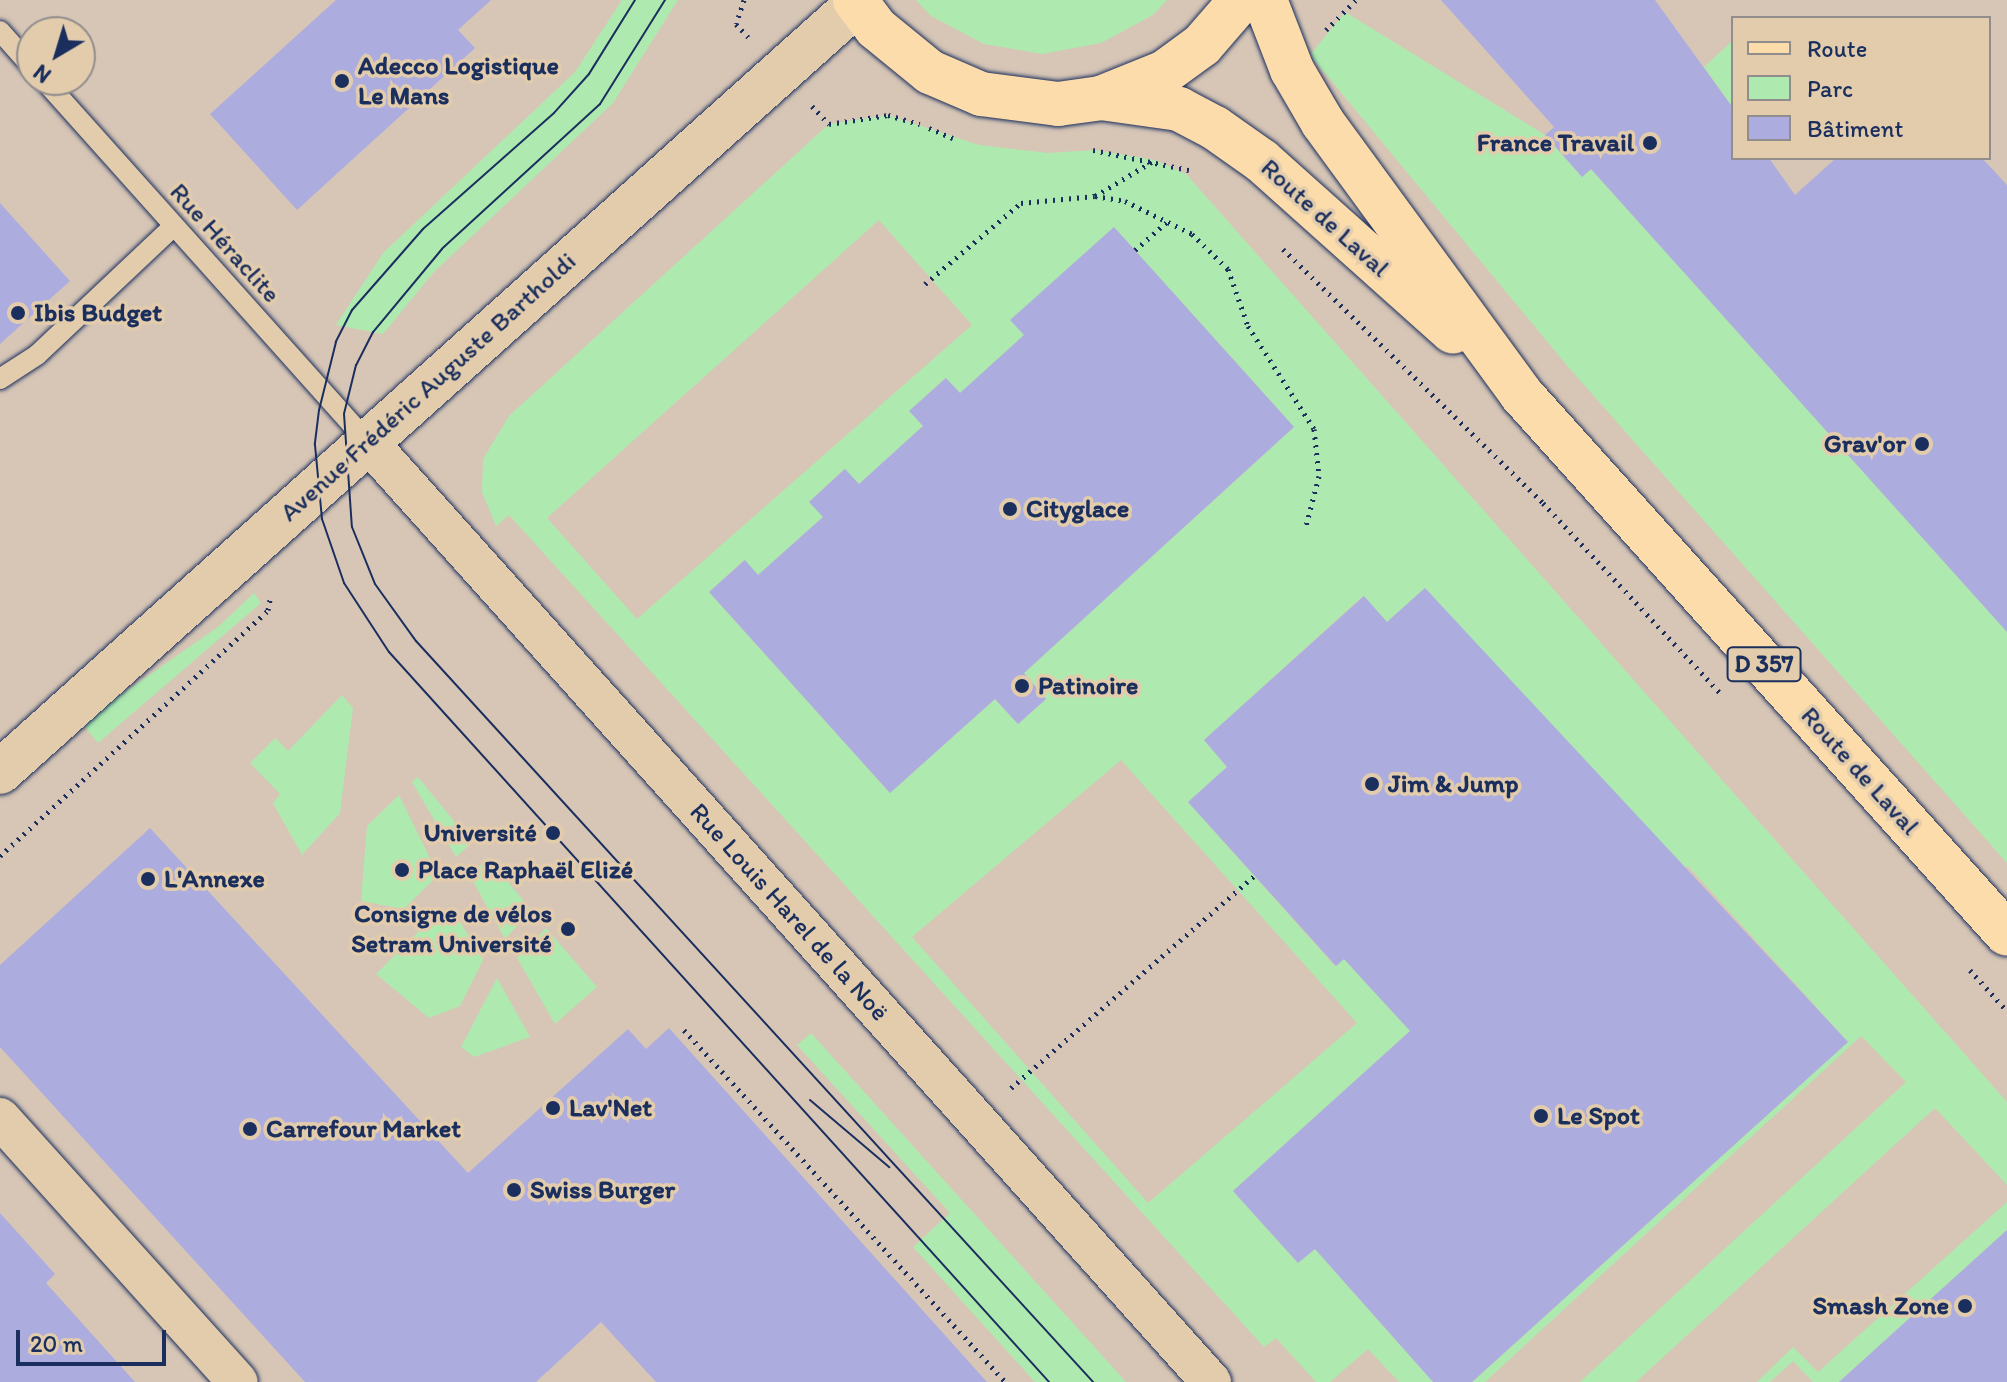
<!DOCTYPE html>
<html>
<head>
<meta charset="utf-8">
<style>
  body { margin:0 }
  #map { position:relative; width:2007px; height:1382px; overflow:hidden; background:#d7c6b6; font-family:Itim,sans-serif }
  div>[style] { position:absolute }
  .green>* { inset:0; background:#aeeaaf }
  .building>* { inset:0; background:#acadde }
  .path>* { height:5px; margin-top:-2.5px; transform-origin:0; background:repeating-linear-gradient(90deg,#1b2f5e 0 2px,transparent 0 8px) }
  .roads { filter:drop-shadow(0 0 2px #1b2f5e) drop-shadow(0 0 2px #1b2f5e) }
  .lane>* { height:20px; margin:-10px; padding:0 10px; transform-origin:10px; border-radius:10px; background:#e2ccac }
  .street>* { height:40px; margin:-20px; padding:0 20px; transform-origin:20px; border-radius:20px; background:#e2ccac }
  .secondary>* { height:44px; margin:-22px; padding:0 22px; transform-origin:22px; border-radius:22px; background:#e2ccac }
  .primary>* { height:44px; margin:-22px; padding:0 22px; transform-origin:22px; border-radius:22px; background:#fcdcab }
  .tram>* { height:2px; margin:-1px; padding:0 1px; transform-origin:1px; border-radius:1px; background:#1b2f5e }
  .dots>* { width:22px; height:22px; translate:-50% -50%; box-sizing:border-box; border:4px solid #e2ccac; border-radius:50% }
  span { translate:-50% -50%; white-space:nowrap; text-align:center; line-height:1.15; -webkit-text-stroke:7px #e2ccac; paint-order:stroke }
  .shield-label span { padding:2px 6px; background:#e2ccac; border:2px solid; border-radius:6px; -webkit-text-stroke-width:0 }
  .shield-label { font-size:24px; color:#1b2f5e; font-weight:700 }
  .poi-label { font-size:26px; color:#1b2f5e; font-weight:700 }
  .left { translate:0 -50%; text-align:left }
  .right { translate:-100% -50%; text-align:right }
  .street-label { font-size:26px; color:#1b2f5e }
  .legend { position:absolute; left:1731px; top:16px; width:260px; height:144px; box-sizing:border-box; background:#e2ccac; border:2px solid #928d8d; margin:0; padding:10px 14px; list-style:none; font-size:24px; color:#1b2f5e }
  .legend li { display:flex; align-items:center; gap:16px; height:40px }
  .legend b { width:40px; border:2px solid #928d8d }
  .north { position:absolute; left:16px; top:16px; width:80px; height:80px; box-sizing:border-box; background:#e2ccac; border:2px solid #928d8d; border-radius:50%; rotate:218deg; font-size:22px; font-weight:700; line-height:32px; text-align:center; color:#1b2f5e }
  .north::after { content:''; display:block; margin:auto; width:28px; height:36px; background:#1b2f5e; clip-path:polygon(50% 0,100% 100%,50% 72%,0 100%) }
  .scale { position:absolute; left:16px; top:1330px; width:150px; height:36px; box-sizing:border-box; border:4px solid #1b2f5e; border-top:0; padding-left:10px; font-size:24px; line-height:28px; white-space:nowrap; color:#1b2f5e; -webkit-text-stroke:6px #e2ccac; paint-order:stroke }
</style>
</head>
<body>
<div id="map">
  <div class="green">
    <div style="clip-path:polygon(622px 0,678px 0,613px 103px,434px 272px,383px 334px,336px 325px,383px 253px,575px 72px)"></div>
    <div style="clip-path:polygon(916px 0,1167px 0,1153px 15px,1101px 43px,1042px 54px,984px 44px,931px 16px)"></div>
    <div style="clip-path:polygon(1345px 12px,1545px 135px,1582px 177px,1591px 169px,1992px 615px,2007px 603px,2007px 863px,1569px 368px,1310px 55px)"></div>
    <div style="clip-path:polygon(1733px 40px,1733px 108px,1704px 67px)"></div>
    <div style="clip-path:polygon(evenodd,888px 115px,979px 145px,1048px 153px,1095px 150px,1155px 160px,1186px 174px,2007px 1102px,2007px 1185px,1935px 1108px,1636px 1382px,1580px 1382px,1906px 1082px,1861px 1036px,1485px 1382px,1472px 1382px,1848px 1042px,1688px 866px,1671px 880px,1591px 867px,1233px 1191px,1298px 1263px,1315px 1249px,1433px 1382px,1399px 1382px,1368px 1349px,1330px 1382px,1316px 1382px,1276px 1338px,1264px 1347px,509px 515px,496px 526px,482px 492px,483px 459px,509px 416px,829px 124px,888px 115px,879px 220px,972px 325px,637px 619px,547px 518px,879px 220px,888px 115px,1114px 227px,1294px 427px,1024px 673px,1046px 699px,1018px 724px,995px 699px,890px 793px,709px 592px,744px 560px,758px 575px,823px 517px,810px 501px,844px 469px,859px 484px,923px 426px,910px 411px,945px 378px,960px 393px,1024px 335px,1011px 320px,1114px 227px,888px 115px,1425px 588px,1573px 751px,1375px 993px,1344px 959px,1335px 966px,1188px 802px,1227px 767px,1204px 740px,1363px 596px,1387px 622px,1425px 588px,888px 115px,1121px 760px,1357px 1023px,1148px 1203px,912px 937px,1121px 760px)"></div>
    <div style="clip-path:polygon(254px 593px,261px 603px,98px 743px,84px 726px,106px 705px,218px 627px)"></div>
    <div style="clip-path:polygon(342px 695px,353px 708px,340px 813px,302px 855px,273px 803px,280px 794px,250px 763px,275px 738px,288px 751px)"></div>
    <div style="clip-path:polygon(418px 777px,472px 843px,456px 857px,412px 782px)"></div>
    <div style="clip-path:polygon(399px 795px,438px 875px,404px 909px,361px 901px,367px 826px)"></div>
    <div style="clip-path:polygon(488px 857px,531px 910px,505px 939px,470px 876px)"></div>
    <div style="clip-path:polygon(455px 913px,483px 960px,460px 1006px,429px 1018px,376px 974px,432px 918px)"></div>
    <div style="clip-path:polygon(546px 928px,597px 987px,555px 1024px,517px 958px)"></div>
    <div style="clip-path:polygon(497px 978px,530px 1037px,474px 1057px,461px 1047px)"></div>
    <div style="clip-path:polygon(811px 1033px,1126px 1382px,1035px 1382px,913px 1247px,950px 1213px,797px 1045px)"></div>
    <div style="clip-path:polygon(2007px 1202px,2007px 1230px,1839px 1382px,1813px 1382px,1793px 1361px,1770px 1382px,1757px 1382px,1793px 1347px,1818px 1372px)"></div>
  </div>
  <div class="building">
    <div style="clip-path:polygon(336px 0,491px 0,458px 30px,475px 48px,297px 210px,210px 114px)"></div>
    <div style="clip-path:polygon(1441px 0,1655px 0,1733px 108px,1733px 158px,1769px 158px,1795px 195px,1836px 158px,1982px 158px,2007px 185px,2007px 632px,1591px 169px,1582px 177px,1545px 135px,1554px 127px)"></div>
    <div style="clip-path:polygon(0 203px,70px 281px,0 344px)"></div>
    <div style="clip-path:polygon(1114px 227px,1294px 427px,1024px 673px,1046px 699px,1018px 724px,995px 699px,890px 793px,709px 592px,745px 560px,758px 575px,823px 517px,809px 502px,845px 469px,859px 484px,923px 426px,909px 411px,946px 378px,960px 393px,1024px 335px,1010px 320px)"></div>
    <div style="clip-path:polygon(1425px 588px,1848px 1042px,1472px 1382px,1433px 1382px,1315px 1249px,1298px 1263px,1233px 1191px,1410px 1031px,1344px 959px,1336px 966px,1188px 802px,1227px 767px,1204px 740px,1364px 596px,1387px 622px)"></div>
    <div style="clip-path:polygon(150px 828px,468px 1173px,628px 1029px,646px 1049px,669px 1028px,987px 1382px,656px 1382px,601px 1322px,536px 1382px,305px 1382px,0 1047px,0 965px)"></div>
    <div style="clip-path:polygon(0 1213px,55px 1274px,46px 1283px,135px 1382px,0 1382px)"></div>
    <div style="clip-path:polygon(2007px 1230px,2007px 1382px,1839px 1382px)"></div>
  </div>
  <div class="path">
    <div style="left:744px;top:0;width:25px;rotate:108deg"></div>
    <div style="left:736px;top:24px;width:18px;rotate:47deg"></div>
    <div style="left:1326px;top:30px;width:42px;rotate:-45deg"></div>
    <div style="left:812px;top:106px;width:25px;rotate:47deg"></div>
    <div style="left:829px;top:124px;width:60px;rotate:-8.7deg"></div>
    <div style="left:888px;top:115px;width:33px;rotate:16deg"></div>
    <div style="left:929px;top:128px;width:26px;rotate:23deg"></div>
    <div style="left:1093px;top:150px;width:98px;rotate:11.8deg"></div>
    <div style="left:1095px;top:196px;width:30px;rotate:9deg"></div>
    <div style="left:1125px;top:201px;width:75px;rotate:26.2deg"></div>
    <div style="left:1192px;top:234px;width:50px;rotate:44.2deg"></div>
    <div style="left:1228px;top:269px;width:60px;rotate:70.7deg"></div>
    <div style="left:1248px;top:326px;width:122px;rotate:57.3deg"></div>
    <div style="left:1314px;top:429px;width:47px;rotate:83.9deg"></div>
    <div style="left:1319px;top:476px;width:52px;rotate:104.6deg"></div>
    <div style="left:1283px;top:249px;width:363px;rotate:44.3deg"></div>
    <div style="left:1543px;top:503px;width:262px;rotate:47deg"></div>
    <div style="left:1135px;top:250px;width:43px;rotate:-41.2deg"></div>
    <div style="left:925px;top:284px;width:126px;rotate:-40.2deg"></div>
    <div style="left:1021px;top:203px;width:74px;rotate:-5.4deg"></div>
    <div style="left:1095px;top:196px;width:70px;rotate:-31deg"></div>
    <div style="left:0;top:856px;width:364px;rotate:-42.5deg"></div>
    <div style="left:268px;top:610px;width:15px;rotate:-79deg"></div>
    <div style="left:1970px;top:970px;width:55px;rotate:47.9deg"></div>
    <div style="left:684px;top:1030px;width:476px;rotate:47.6deg"></div>
    <div style="left:1011px;top:1088px;width:322px;rotate:-41.1deg"></div>
  </div>
  <div class="roads">
    <div class="lane">
      <div style="left:0;top:31px;width:48px;rotate:48.4deg"></div>
      <div style="left:44px;top:80px;width:484px;rotate:48.2deg"></div>
      <div style="left:0;top:379px;width:44px;rotate:-33deg"></div>
      <div style="left:37px;top:355px;width:188px;rotate:-43.3deg"></div>
    </div>
    <div class="street">
      <div style="left:367px;top:441px;width:1264px;rotate:48.11deg"></div>
      <div style="left:0;top:1118px;width:355px;rotate:48deg"></div>
    </div>
    <div class="secondary">
      <div style="left:0;top:772px;width:1151px;rotate:-41.87deg"></div>
    </div>
    <div class="primary">
      <div style="left:855px;top:0;width:35px;rotate:53deg"></div>
      <div style="left:876px;top:28px;width:70px;rotate:39.2deg"></div>
      <div style="left:930px;top:72px;width:56px;rotate:23.3deg"></div>
      <div style="left:981px;top:94px;width:78px;rotate:7.4deg"></div>
      <div style="left:1058px;top:104px;width:43px;rotate:-7.9deg"></div>
      <div style="left:1101px;top:98px;width:69px;rotate:-22.1deg"></div>
      <div style="left:1165px;top:72px;width:46px;rotate:-36.1deg"></div>
      <div style="left:1202px;top:45px;width:60px;rotate:-49.1deg"></div>
      <div style="left:1265px;top:0;width:75px;rotate:68.9deg"></div>
      <div style="left:1292px;top:70px;width:61px;rotate:59.7deg"></div>
      <div style="left:1323px;top:123px;width:336px;rotate:53.8deg"></div>
      <div style="left:1521px;top:394px;width:726px;rotate:48.01deg"></div>
      <div style="left:1101px;top:98px;width:79px;rotate:8deg"></div>
      <div style="left:1179px;top:109px;width:41px;rotate:27.8deg"></div>
      <div style="left:1215px;top:128px;width:57px;rotate:35.1deg"></div>
      <div style="left:1262px;top:161px;width:256px;rotate:41.8deg"></div>
    </div>
  </div>
  <div class="tram">
    <div style="left:635px;top:0;width:87px;rotate:121.9deg"></div>
    <div style="left:589px;top:74px;width:52px;rotate:131.9deg"></div>
    <div style="left:554px;top:113px;width:175px;rotate:138.5deg"></div>
    <div style="left:423px;top:229px;width:108px;rotate:131.2deg"></div>
    <div style="left:352px;top:310px;width:36px;rotate:117deg"></div>
    <div style="left:336px;top:342px;width:70px;rotate:104deg"></div>
    <div style="left:319px;top:410px;width:35px;rotate:97deg"></div>
    <div style="left:315px;top:445px;width:74px;rotate:84.6deg"></div>
    <div style="left:322px;top:519px;width:68px;rotate:71deg"></div>
    <div style="left:344px;top:583px;width:82px;rotate:56.9deg"></div>
    <div style="left:389px;top:652px;width:984px;rotate:47.88deg"></div>
    <div style="left:665px;top:0;width:123px;rotate:122deg"></div>
    <div style="left:600px;top:104px;width:214px;rotate:137.5deg"></div>
    <div style="left:442px;top:249px;width:108px;rotate:129.7deg"></div>
    <div style="left:373px;top:332px;width:37px;rotate:117deg"></div>
    <div style="left:356px;top:365px;width:50px;rotate:103.8deg"></div>
    <div style="left:344px;top:414px;width:113px;rotate:86deg"></div>
    <div style="left:352px;top:527px;width:61px;rotate:68deg"></div>
    <div style="left:375px;top:584px;width:70px;rotate:54.3deg"></div>
    <div style="left:416px;top:641px;width:1004px;rotate:47.58deg"></div>
    <div style="left:810px;top:1100px;width:104px;rotate:40.3deg"></div>
  </div>
  <div class="dots">
    <div style="left:342px;top:81px;background:#1b2f5e"></div>
    <div style="left:1650px;top:143px;background:#1b2f5e"></div>
    <div style="left:18px;top:313px;background:#1b2f5e"></div>
    <div style="left:1922px;top:444px;background:#1b2f5e"></div>
    <div style="left:1010px;top:509px;background:#1b2f5e"></div>
    <div style="left:1022px;top:686px;background:#1b2f5e"></div>
    <div style="left:1372px;top:784px;background:#1b2f5e"></div>
    <div style="left:553px;top:833px;background:#1b2f5e"></div>
    <div style="left:402px;top:870px;background:#1b2f5e"></div>
    <div style="left:148px;top:879px;background:#1b2f5e"></div>
    <div style="left:568px;top:929px;background:#1b2f5e"></div>
    <div style="left:553px;top:1108px;background:#1b2f5e"></div>
    <div style="left:1541px;top:1116px;background:#1b2f5e"></div>
    <div style="left:250px;top:1129px;background:#1b2f5e"></div>
    <div style="left:514px;top:1190px;background:#1b2f5e"></div>
    <div style="left:1965px;top:1306px;background:#1b2f5e"></div>
  </div>
  <div class="shield-label">
    <span style="left:1764px;top:664px">D 357</span>
  </div>
  <div class="poi-label">
    <span class="left" style="left:358px;top:81px">Adecco Logistique<br>Le Mans</span>
    <span class="right" style="left:1634px;top:143px">France Travail</span>
    <span class="left" style="left:34px;top:313px">Ibis Budget</span>
    <span class="right" style="left:1906px;top:444px">Grav'or</span>
    <span class="left" style="left:1026px;top:509px">Cityglace</span>
    <span class="left" style="left:1038px;top:686px">Patinoire</span>
    <span class="left" style="left:1388px;top:784px">Jim &amp; Jump</span>
    <span class="right" style="left:537px;top:833px">Université</span>
    <span class="left" style="left:418px;top:870px">Place Raphaël Elizé</span>
    <span class="left" style="left:164px;top:879px">L'Annexe</span>
    <span class="right" style="left:552px;top:929px">Consigne de vélos<br>Setram Université</span>
    <span class="left" style="left:569px;top:1108px">Lav'Net</span>
    <span class="left" style="left:1557px;top:1116px">Le Spot</span>
    <span class="left" style="left:266px;top:1129px">Carrefour Market</span>
    <span class="left" style="left:530px;top:1190px">Swiss Burger</span>
    <span class="right" style="left:1949px;top:1306px">Smash Zone</span>
  </div>
  <div class="street-label">
    <span style="left:1325px;top:218px;rotate:42deg">Route de Laval</span>
    <span style="left:225px;top:243px;rotate:48deg">Rue Héraclite</span>
    <span style="left:428px;top:387px;rotate:-42deg">Avenue Frédéric Auguste Bartholdi</span>
    <span style="left:1860px;top:771px;rotate:48deg">Route de Laval</span>
    <span style="left:789px;top:912px;rotate:48deg">Rue Louis Harel de la Noë</span>
  </div>
  <ul class="legend">
  <li><b style="height:10px;background:#fcdcab"></b>Route</li>
  <li><b style="height:22px;background:#aeeaaf"></b>Parc</li>
  <li><b style="height:22px;background:#acadde"></b>Bâtiment</li>
  </ul>
  <div class="north">N</div>
  <div class="scale">20 m</div>
</div>
</body>
</html>
